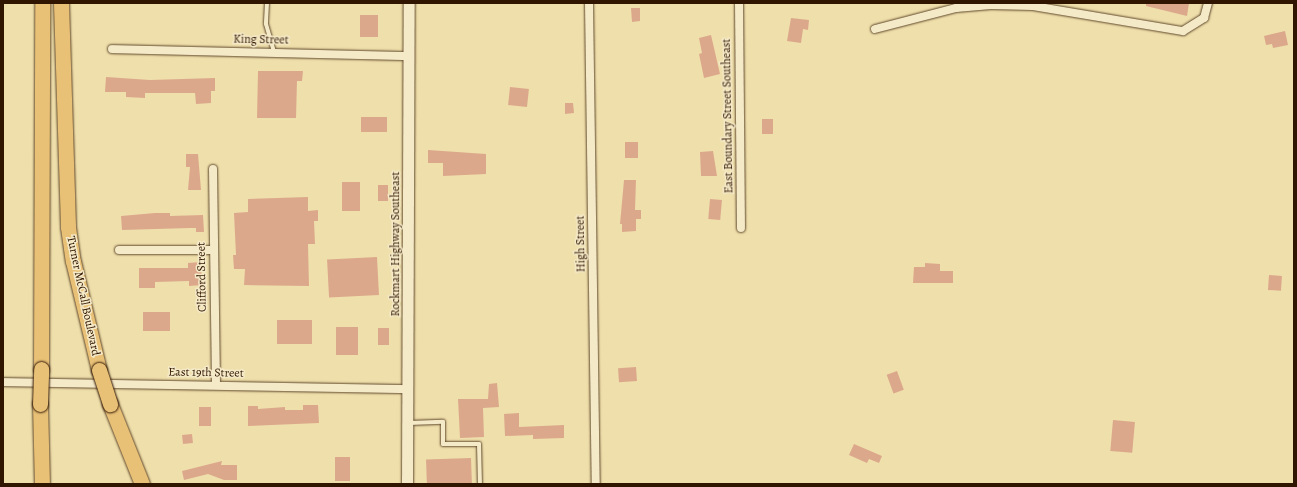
<!DOCTYPE html>
<html>
<head>
<meta charset="utf-8">
<style>
  body { margin:0 }
  #map { position:relative; width:1297px; height:487px; overflow:hidden; background:#efdfab; font-family:Alegreya,serif }
  div>[style] { position:absolute }
  .building>* { inset:0; background:#dca88c; transform-origin:0 0 }
  .roads { filter:drop-shadow(0 0 1px #60482b) drop-shadow(0 0 1px #60482b) }
  .lane>* { height:4px; margin:-2px; padding:0 2px; transform-origin:2px; border-radius:2px; background:#f5eac8 }
  .street>* { height:8px; margin:-4px; padding:0 4px; transform-origin:4px; border-radius:4px; background:#f5eac8 }
  .secondary>* { height:11px; margin:-5.5px; padding:0 5.5px; transform-origin:5.5px; border-radius:5.5px; background:#f5eac8 }
  .highway>* { height:15px; margin:-7.5px; padding:0 7.5px; transform-origin:7.5px; border-radius:7.5px; background:#e8c076 }
  .bridges { filter:drop-shadow(0 0 1px #301500) drop-shadow(0 0 1px #301500) }
  .highway-bridge>* { height:15px; margin:-7.5px; padding:0 7.5px; transform-origin:7.5px; border-radius:7.5px; background:#e8c076 }
  span { translate:-50% -50%; white-space:nowrap; text-align:center; line-height:1.15; -webkit-text-stroke:3px #f5eac8; paint-order:stroke }
  .street-label { font-size:12px; color:#301500 }
  .frame { position:absolute; inset:0; border:4px solid #301500; pointer-events:none }
</style>
</head>
<body>
<div id="map">
  <div class="building">
    <div style="clip-path:polygon(1146px 3px,1189px 3px,1187px 16px,1146px 6px)"></div>
    <div style="clip-path:polygon(631px 8px,640px 8px,640px 21px,632px 22px)"></div>
    <div style="left:360px;top:15px;width:18px;height:22px"></div>
    <div style="clip-path:polygon(791px 18px,809px 20px,808px 30px,803px 29px,801px 43px,787px 41px)"></div>
    <div style="clip-path:polygon(1285px 31px,1288px 45px,1273px 48px,1272px 44px,1266px 45px,1264px 36px)"></div>
    <div style="clip-path:polygon(711px 35px,720px 74px,704px 78px,699px 54px,702px 53px,699px 38px)"></div>
    <div style="clip-path:polygon(258px 71px,303px 71px,302px 81px,297px 81px,296px 118px,257px 118px)"></div>
    <div style="clip-path:polygon(106px 77px,150px 80px,215px 78px,215px 91px,211px 91px,211px 103px,196px 104px,195px 93px,145px 93px,145px 98px,126px 97px,126px 92px,105px 92px)"></div>
    <div style="left:510px;top:87px;width:19px;height:18px;rotate:6deg"></div>
    <div style="clip-path:polygon(565px 103px,573px 103px,574px 113px,565px 114px)"></div>
    <div style="left:361px;top:117px;width:26px;height:15px"></div>
    <div style="left:762px;top:119px;width:11px;height:15px"></div>
    <div style="left:625px;top:142px;width:13px;height:16px"></div>
    <div style="clip-path:polygon(428px 150px,486px 154px,486px 174px,443px 176px,443px 163px,428px 163px)"></div>
    <div style="clip-path:polygon(713px 151px,717px 176px,701px 176px,700px 152px)"></div>
    <div style="clip-path:polygon(186px 154px,198px 154px,201px 190px,188px 190px,190px 167px,186px 167px)"></div>
    <div style="clip-path:polygon(624px 180px,636px 180px,635px 210px,641px 210px,641px 219px,636px 219px,636px 231px,622px 232px,622px 224px,620px 224px)"></div>
    <div style="left:342px;top:182px;width:18px;height:29px"></div>
    <div style="left:378px;top:185px;width:10px;height:16px"></div>
    <div style="clip-path:polygon(308px 197px,308px 211px,318px 210px,318px 221px,314px 221px,315px 244px,308px 244px,309px 286px,244px 285px,245px 269px,234px 269px,233px 255px,236px 255px,234px 213px,248px 212px,248px 199px)"></div>
    <div style="left:710px;top:199px;width:12px;height:20px;rotate:5deg"></div>
    <div style="clip-path:polygon(155px 213px,170px 213px,170px 216px,203px 215px,204px 232px,196px 232px,196px 228px,190px 228px,122px 230px,121px 216px)"></div>
    <div style="left:377px;top:257px;width:38px;height:50px;rotate:87deg"></div>
    <div style="clip-path:polygon(201px 262px,202px 285px,189px 286px,189px 281px,155px 282px,155px 288px,139px 288px,139px 268px,188px 268px,188px 263px)"></div>
    <div style="clip-path:polygon(925px 263px,940px 264px,940px 271px,953px 271px,953px 283px,913px 283px,914px 267px,925px 267px)"></div>
    <div style="left:1269px;top:275px;width:13px;height:15px;rotate:4deg"></div>
    <div style="left:143px;top:312px;width:27px;height:19px"></div>
    <div style="left:277px;top:320px;width:35px;height:24px"></div>
    <div style="left:336px;top:327px;width:22px;height:28px"></div>
    <div style="left:378px;top:328px;width:11px;height:17px"></div>
    <div style="left:636px;top:367px;width:14px;height:18px;rotate:86deg"></div>
    <div style="left:897px;top:371px;width:20px;height:11px;rotate:70deg"></div>
    <div style="clip-path:polygon(497px 383px,499px 407px,483px 408px,484px 437px,460px 438px,458px 399px,488px 399px,489px 384px)"></div>
    <div style="clip-path:polygon(303px 405px,318px 405px,319px 423px,248px 426px,248px 406px,258px 406px,258px 409px,285px 407px,285px 410px,303px 410px)"></div>
    <div style="left:199px;top:407px;width:12px;height:19px"></div>
    <div style="clip-path:polygon(519px 413px,519px 427px,564px 425px,564px 438px,533px 439px,533px 435px,505px 436px,504px 414px)"></div>
    <div style="left:1113px;top:420px;width:22px;height:31px;rotate:5deg"></div>
    <div style="left:192px;top:434px;width:9px;height:10px;rotate:84deg"></div>
    <div style="clip-path:polygon(854px 444px,882px 456px,879px 463px,869px 459px,867px 463px,849px 455px)"></div>
    <div style="left:335px;top:457px;width:15px;height:24px"></div>
    <div style="left:471px;top:458px;width:26px;height:45px;rotate:88deg"></div>
    <div style="clip-path:polygon(222px 461px,221px 465px,237px 465px,237px 480px,224px 480px,208px 474px,184px 480px,182px 471px)"></div>
  </div>
  <div class="roads">
    <div class="lane">
      <div style="left:267px;top:3px;width:21px;rotate:93deg"></div>
      <div style="left:266px;top:24px;width:29px;rotate:74deg"></div>
      <div style="left:409px;top:423px;width:34px;rotate:-2deg"></div>
      <div style="left:443px;top:422px;width:22px;rotate:90deg"></div>
      <div style="left:443px;top:444px;width:36px"></div>
      <div style="left:479px;top:444px;width:40px;rotate:88.6deg"></div>
    </div>
    <div class="street">
      <div style="left:589px;top:3px;width:481px;rotate:89.2deg"></div>
      <div style="left:739px;top:3px;width:225px;rotate:89.5deg"></div>
      <div style="left:875px;top:29px;width:84px;rotate:-14.5deg"></div>
      <div style="left:956px;top:8px;width:35px;rotate:-5deg"></div>
      <div style="left:991px;top:5px;width:42px;rotate:1.4deg"></div>
      <div style="left:1033px;top:6px;width:152px;rotate:9.5deg"></div>
      <div style="left:1183px;top:31px;width:25px;rotate:-32deg"></div>
      <div style="left:1204px;top:18px;width:16px;rotate:-75deg"></div>
      <div style="left:112px;top:49px;width:297px;rotate:1.4deg"></div>
      <div style="left:213px;top:169px;width:216px;rotate:89.2deg"></div>
      <div style="left:119px;top:250px;width:94px"></div>
      <div style="left:3px;top:382px;width:406px;rotate:1deg"></div>
    </div>
    <div class="secondary">
      <div style="left:407px;top:484px;width:481px;rotate:-89.8deg"></div>
    </div>
    <div class="highway">
      <div style="left:61px;top:3px;width:224px;rotate:88.2deg"></div>
      <div style="left:68px;top:227px;width:34px;rotate:82deg"></div>
      <div style="left:73px;top:261px;width:112px;rotate:76.6deg"></div>
      <div style="left:41px;top:369px;width:366px;rotate:-89.8deg"></div>
      <div style="left:40px;top:404px;width:80px;rotate:88.6deg"></div>
      <div style="left:110px;top:404px;width:86px;rotate:68.2deg"></div>
    </div>
  </div>
  <div class="bridges">
    <div class="highway-bridge">
      <div style="left:99px;top:370px;width:36px;rotate:72deg"></div>
      <div style="left:40px;top:404px;width:35px;rotate:-88deg"></div>
    </div>
  </div>
  <div class="street-label">
    <span style="left:261px;top:40px;rotate:1deg">King Street</span>
    <span style="left:728px;top:116px;rotate:-91deg">East Boundary Street Southeast</span>
    <span style="left:396px;top:244px;rotate:-90deg">Rockmart Highway Southeast</span>
    <span style="left:581px;top:244px;rotate:-91deg">High Street</span>
    <span style="left:202px;top:277px;rotate:-91deg">Clifford Street</span>
    <span style="left:83px;top:296px;rotate:78deg">Turner McCall Boulevard</span>
    <span style="left:206px;top:373px;rotate:1deg">East 19th Street</span>
  </div>
  <div class="frame"></div>
</div>
</body>
</html>
